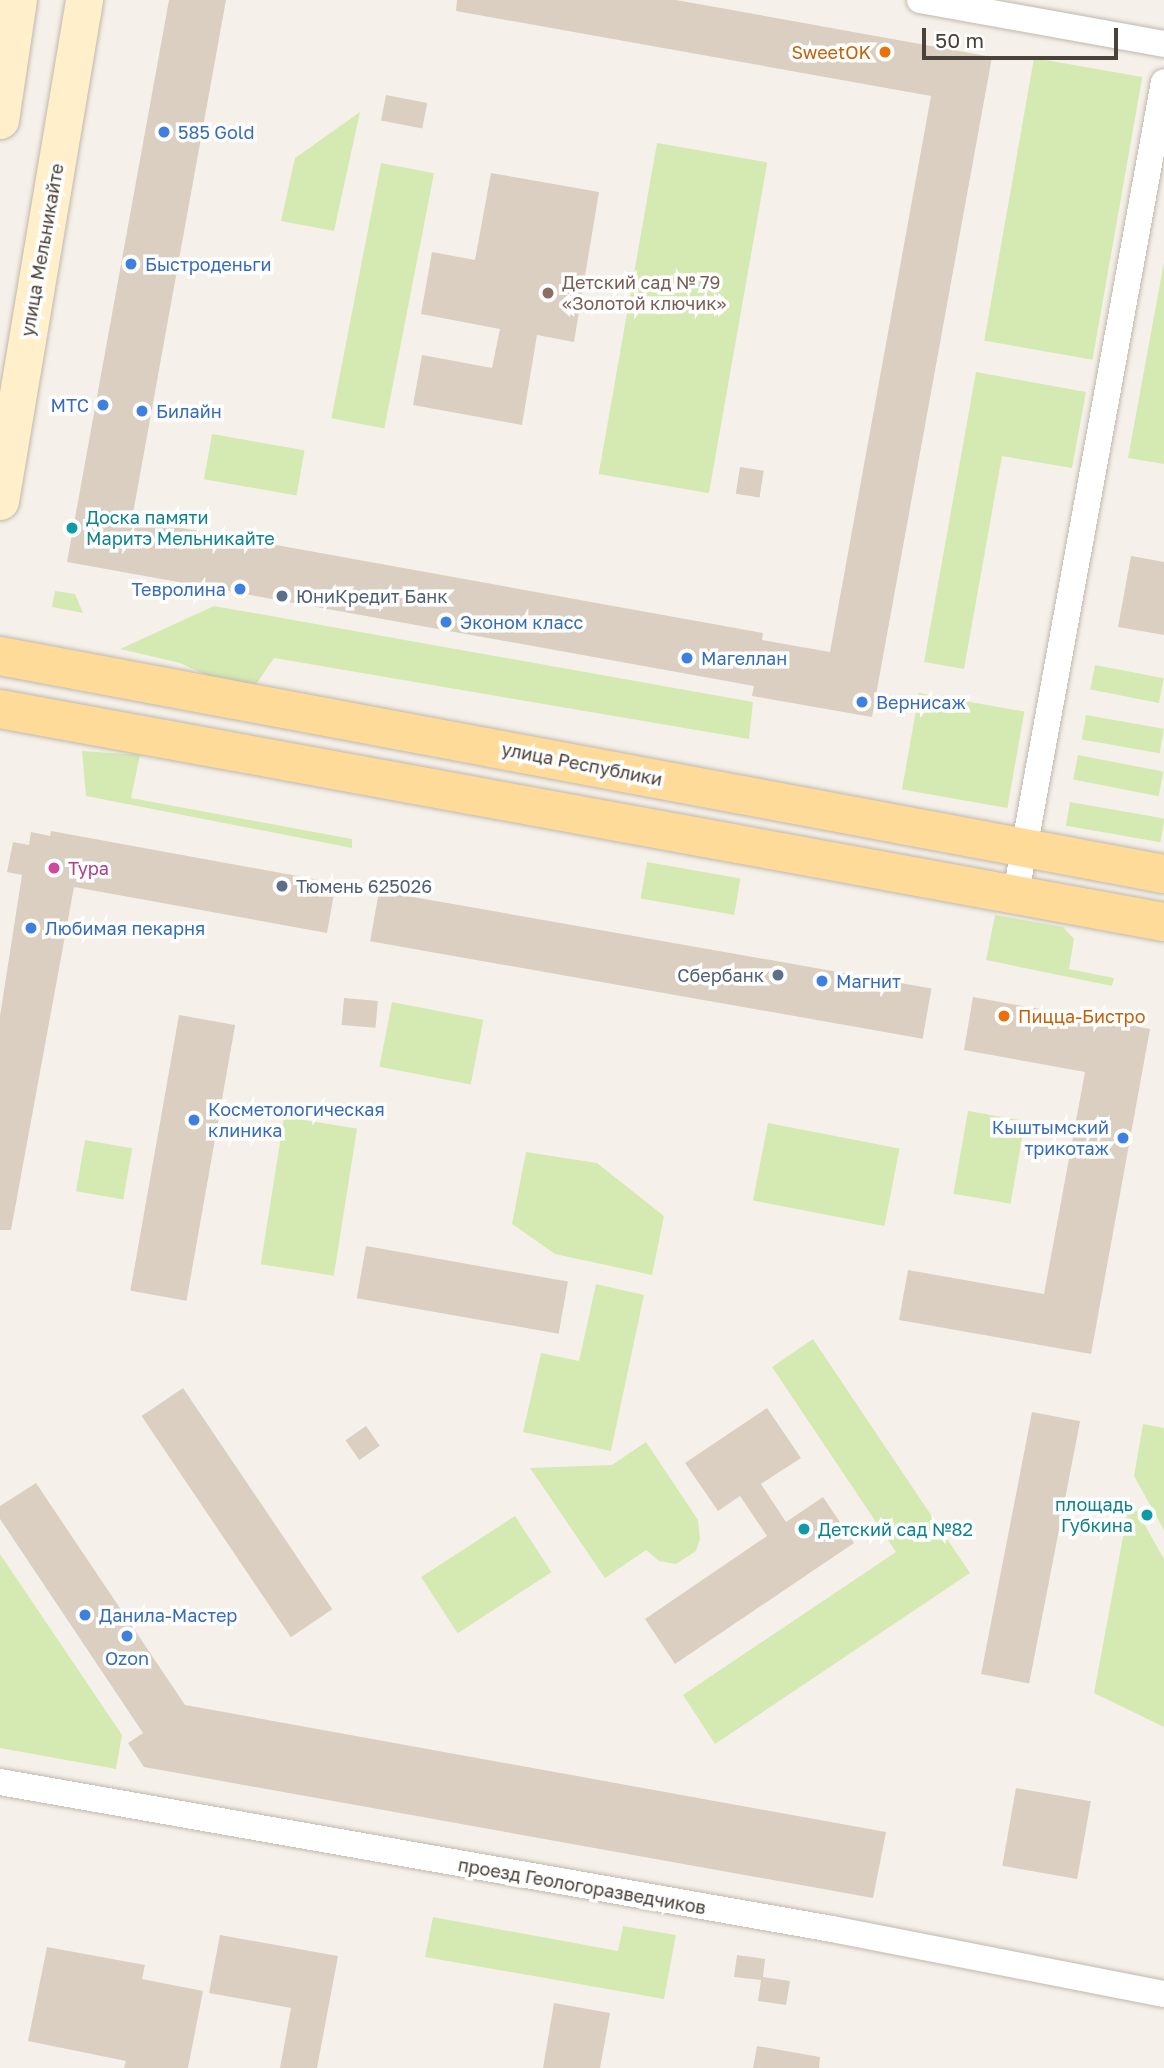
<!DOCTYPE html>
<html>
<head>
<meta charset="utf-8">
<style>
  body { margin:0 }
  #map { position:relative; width:1164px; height:2068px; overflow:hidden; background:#f5f1ea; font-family:"Golos Text",sans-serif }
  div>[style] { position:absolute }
  .green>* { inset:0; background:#d5eab2; transform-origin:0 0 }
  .building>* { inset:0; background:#dbcfc2; transform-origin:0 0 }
  .roads { filter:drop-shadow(0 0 2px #c1b8ac) drop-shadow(0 0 2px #c1b8ac) }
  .street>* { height:26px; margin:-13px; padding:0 13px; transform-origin:13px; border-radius:13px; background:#fff }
  .secondary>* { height:37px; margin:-18.5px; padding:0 18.5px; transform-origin:18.5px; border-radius:18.5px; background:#ffefcb }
  .primary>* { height:38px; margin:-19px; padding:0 19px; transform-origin:19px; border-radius:19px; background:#ffdb9a }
  .dots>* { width:19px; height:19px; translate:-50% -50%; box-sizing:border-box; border:4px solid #fff; border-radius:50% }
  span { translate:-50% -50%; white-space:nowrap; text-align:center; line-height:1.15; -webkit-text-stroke:7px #fff; paint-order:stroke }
  .food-label { font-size:18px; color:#c56008 }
  .right { translate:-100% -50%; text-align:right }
  .left { translate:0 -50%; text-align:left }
  .shop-label { font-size:18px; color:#366cbe }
  .street-label { font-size:18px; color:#4a4138 }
  .education-label { font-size:18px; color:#785e54 }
  .culture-label { font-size:18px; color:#0d838f }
  .service-label { font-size:18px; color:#4e5e75 }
  .hotel-label { font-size:18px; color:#b23c85 }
  .scale { position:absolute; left:922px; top:28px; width:196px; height:32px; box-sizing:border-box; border:4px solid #4a4138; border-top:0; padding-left:9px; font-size:21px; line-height:24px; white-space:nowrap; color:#4a4138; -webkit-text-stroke:5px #fff; paint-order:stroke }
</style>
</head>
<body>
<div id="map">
  <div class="green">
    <div style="left:1034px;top:58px;width:110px;height:287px;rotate:10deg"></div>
    <div style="clip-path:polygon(360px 112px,334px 231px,281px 221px,295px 158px)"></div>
    <div style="left:657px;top:143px;width:112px;height:336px;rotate:10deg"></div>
    <div style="left:381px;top:163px;width:54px;height:260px;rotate:11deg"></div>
    <div style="clip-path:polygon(1164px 262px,1164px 464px,1128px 458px)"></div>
    <div style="clip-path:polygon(976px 372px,1086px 392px,1072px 468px,1002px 456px,964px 669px,924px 662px)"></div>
    <div style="left:212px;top:434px;width:94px;height:46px;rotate:10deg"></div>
    <div style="clip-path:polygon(55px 591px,75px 594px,83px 613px,52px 607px)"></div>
    <div style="clip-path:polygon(214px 606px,753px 702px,749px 739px,274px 658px,255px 686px,217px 680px,180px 663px,120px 649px)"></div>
    <div style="left:1095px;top:665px;width:70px;height:25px;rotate:11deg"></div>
    <div style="left:919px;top:693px;width:107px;height:98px;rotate:10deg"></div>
    <div style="left:1086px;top:715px;width:79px;height:25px;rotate:10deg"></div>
    <div style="clip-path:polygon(82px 751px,140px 755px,131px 798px,352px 839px,352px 848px,86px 796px)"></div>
    <div style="left:1078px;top:755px;width:87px;height:25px;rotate:11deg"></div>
    <div style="left:1070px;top:802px;width:96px;height:24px;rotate:10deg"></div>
    <div style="left:647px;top:862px;width:95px;height:37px;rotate:10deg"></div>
    <div style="clip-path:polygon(995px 915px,1063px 927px,1074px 939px,1069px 969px,1114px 978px,1112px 986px,986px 960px)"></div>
    <div style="left:392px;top:1002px;width:93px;height:66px;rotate:11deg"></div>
    <div style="left:968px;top:1111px;width:58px;height:84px;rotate:10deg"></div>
    <div style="left:284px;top:1117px;width:74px;height:149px;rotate:9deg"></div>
    <div style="left:768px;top:1123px;width:134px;height:79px;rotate:11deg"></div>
    <div style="left:85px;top:1140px;width:48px;height:52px;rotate:10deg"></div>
    <div style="clip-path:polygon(526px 1152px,597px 1163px,664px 1216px,652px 1275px,555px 1254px,512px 1224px)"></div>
    <div style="clip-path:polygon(596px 1284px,644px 1295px,611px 1451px,523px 1432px,541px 1353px,579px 1361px)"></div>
    <div style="clip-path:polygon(813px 1339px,970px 1573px,715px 1744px,683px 1695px,896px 1552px,772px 1367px)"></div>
    <div style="clip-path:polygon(1143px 1424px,1164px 1428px,1164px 1530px,1134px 1476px)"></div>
    <div style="clip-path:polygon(646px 1442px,698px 1520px,700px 1539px,696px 1551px,676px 1564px,659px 1561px,646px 1550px,605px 1578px,530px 1468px,612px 1465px)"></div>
    <div style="clip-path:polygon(1130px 1499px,1164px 1559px,1164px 1727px,1094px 1693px)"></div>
    <div style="left:515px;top:1516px;width:67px;height:112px;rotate:57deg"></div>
    <div style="clip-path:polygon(0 1554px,122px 1735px,116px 1769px,0 1748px)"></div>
    <div style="clip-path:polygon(433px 1917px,618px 1951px,623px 1926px,676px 1935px,664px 1999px,425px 1957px)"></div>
  </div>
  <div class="building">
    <div style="clip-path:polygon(169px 0,226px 0,132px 519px,763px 633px,762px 640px,830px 652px,931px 96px,456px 11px,457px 0,676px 0,992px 57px,872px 717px,752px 696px,754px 686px,67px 562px)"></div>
    <div style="left:386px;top:95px;width:42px;height:26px;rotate:11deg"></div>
    <div style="clip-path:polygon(491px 173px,599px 192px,574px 342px,537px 335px,522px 425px,413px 405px,422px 355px,492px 368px,500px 329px,421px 314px,432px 252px,475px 260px)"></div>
    <div style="left:740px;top:467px;width:24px;height:27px;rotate:9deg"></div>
    <div style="clip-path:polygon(1131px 556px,1164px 562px,1164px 635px,1118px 627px)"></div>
    <div style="clip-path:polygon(51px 831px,336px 883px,327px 933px,74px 887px,11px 1230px,0 1230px,0 1016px,22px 875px,7px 872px,13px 842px,29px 845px,31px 832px,50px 836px)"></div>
    <div style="left:379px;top:891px;width:561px;height:51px;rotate:10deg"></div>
    <div style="clip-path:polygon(973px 997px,1150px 1029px,1091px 1354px,899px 1320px,908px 1270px,1044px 1294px,1085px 1072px,964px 1050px)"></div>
    <div style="left:344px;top:998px;width:34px;height:27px;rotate:5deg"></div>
    <div style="left:179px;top:1015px;width:57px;height:280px;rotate:10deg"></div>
    <div style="left:366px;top:1246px;width:205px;height:53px;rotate:10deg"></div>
    <div style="left:183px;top:1388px;width:267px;height:50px;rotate:56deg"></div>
    <div style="clip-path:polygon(767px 1408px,801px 1458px,761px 1484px,786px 1522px,823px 1497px,854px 1543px,675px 1664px,645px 1619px,767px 1536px,740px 1496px,718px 1511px,685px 1463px)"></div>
    <div style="left:1032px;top:1412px;width:49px;height:267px;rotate:11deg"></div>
    <div style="left:366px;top:1426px;width:24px;height:25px;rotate:55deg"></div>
    <div style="clip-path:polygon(36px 1483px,185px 1705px,886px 1832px,873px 1898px,144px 1767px,128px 1743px,143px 1733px,0 1519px,0 1506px)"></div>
    <div style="left:1016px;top:1788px;width:76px;height:79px;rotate:10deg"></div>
    <div style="clip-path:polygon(220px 1935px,338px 1956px,317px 2068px,280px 2068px,291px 2008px,209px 1993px)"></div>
    <div style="clip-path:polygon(47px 1947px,145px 1965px,142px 1979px,203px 1991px,188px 2068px,124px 2068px,126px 2061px,28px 2041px)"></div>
    <div style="clip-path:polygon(737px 1955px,765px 1959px,763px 1977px,790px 1981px,786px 2005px,758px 2001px,761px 1980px,734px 1977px)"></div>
    <div style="clip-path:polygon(554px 2003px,610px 2013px,600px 2068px,543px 2068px)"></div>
    <div style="clip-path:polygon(757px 2046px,820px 2057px,819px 2068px,753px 2068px)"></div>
  </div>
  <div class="roads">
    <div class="street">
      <div style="left:920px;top:0;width:248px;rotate:10.2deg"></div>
      <div style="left:1016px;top:893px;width:824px;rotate:-79.66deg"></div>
      <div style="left:0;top:1782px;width:845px;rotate:10.02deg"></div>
      <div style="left:832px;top:1929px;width:338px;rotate:11.1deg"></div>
    </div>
    <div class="secondary">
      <div style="left:0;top:120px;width:121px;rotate:-81.5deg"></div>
      <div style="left:0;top:501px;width:508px;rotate:-80.48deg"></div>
    </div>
    <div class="primary">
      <div style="left:0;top:656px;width:1184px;rotate:10.61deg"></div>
      <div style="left:0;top:709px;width:1183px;rotate:10.37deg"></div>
    </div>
  </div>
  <div class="dots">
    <div style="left:885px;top:52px;background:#e8710a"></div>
    <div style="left:164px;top:132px;background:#3f7fe0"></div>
    <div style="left:131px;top:264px;background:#3f7fe0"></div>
    <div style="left:548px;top:293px;background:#8d6e63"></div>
    <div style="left:103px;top:405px;background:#3f7fe0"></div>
    <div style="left:142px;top:411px;background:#3f7fe0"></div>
    <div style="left:72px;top:528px;background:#0f9aa8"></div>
    <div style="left:240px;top:589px;background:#3f7fe0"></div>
    <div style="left:282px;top:596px;background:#5c6f8a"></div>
    <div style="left:446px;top:622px;background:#3f7fe0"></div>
    <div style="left:687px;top:658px;background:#3f7fe0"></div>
    <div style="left:862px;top:702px;background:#3f7fe0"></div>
    <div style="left:54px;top:868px;background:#d1479c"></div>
    <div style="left:282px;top:886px;background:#5c6f8a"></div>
    <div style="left:31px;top:928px;background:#3f7fe0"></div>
    <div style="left:778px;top:975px;background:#5c6f8a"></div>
    <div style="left:822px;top:981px;background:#3f7fe0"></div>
    <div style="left:1004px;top:1016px;background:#e8710a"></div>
    <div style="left:194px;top:1120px;background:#3f7fe0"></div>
    <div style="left:1123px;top:1138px;background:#3f7fe0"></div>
    <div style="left:1147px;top:1515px;background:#0f9aa8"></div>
    <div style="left:804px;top:1529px;background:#0f9aa8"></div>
    <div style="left:85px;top:1615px;background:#3f7fe0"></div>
    <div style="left:127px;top:1636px;background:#3f7fe0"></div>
  </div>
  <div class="food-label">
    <span class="right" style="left:871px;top:52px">SweetOK</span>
    <span class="left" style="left:1018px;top:1016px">Пицца-Бистро</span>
  </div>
  <div class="shop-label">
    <span class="left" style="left:178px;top:132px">585 Gold</span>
    <span class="left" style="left:145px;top:264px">Быстроденьги</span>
    <span class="right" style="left:89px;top:405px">МТС</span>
    <span class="left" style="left:156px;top:411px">Билайн</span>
    <span class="right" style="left:226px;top:589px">Тевролина</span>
    <span class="left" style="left:460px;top:622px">Эконом класс</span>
    <span class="left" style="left:701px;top:658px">Магеллан</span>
    <span class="left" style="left:876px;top:702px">Вернисаж</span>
    <span class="left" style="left:45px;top:928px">Любимая пекарня</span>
    <span class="left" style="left:836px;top:981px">Магнит</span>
    <span class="left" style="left:208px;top:1120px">Косметологическая<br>клиника</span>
    <span class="right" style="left:1109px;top:1138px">Кыштымский<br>трикотаж</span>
    <span class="left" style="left:99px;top:1615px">Данила-Мастер</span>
    <span style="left:127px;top:1658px">Ozon</span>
  </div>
  <div class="street-label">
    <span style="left:42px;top:250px;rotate:-80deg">улица Мельникайте</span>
    <span style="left:582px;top:764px;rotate:11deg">улица Республики</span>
    <span style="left:582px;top:1886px;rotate:10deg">проезд Геологоразведчиков</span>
  </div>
  <div class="education-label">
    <span class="left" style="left:562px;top:293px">Детский сад № 79<br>«Золотой ключик»</span>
  </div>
  <div class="culture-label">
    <span class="left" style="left:86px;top:528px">Доска памяти<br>Маритэ Мельникайте</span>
    <span class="right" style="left:1133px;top:1515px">площадь<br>Губкина</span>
    <span class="left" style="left:818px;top:1529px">Детский сад №82</span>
  </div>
  <div class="service-label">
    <span class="left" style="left:296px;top:596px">ЮниКредит Банк</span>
    <span class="left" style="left:296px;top:886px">Тюмень 625026</span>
    <span class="right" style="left:764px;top:975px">Сбербанк</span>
  </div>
  <div class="hotel-label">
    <span class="left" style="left:68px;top:868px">Тура</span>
  </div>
  <div class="scale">50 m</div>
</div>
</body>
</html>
